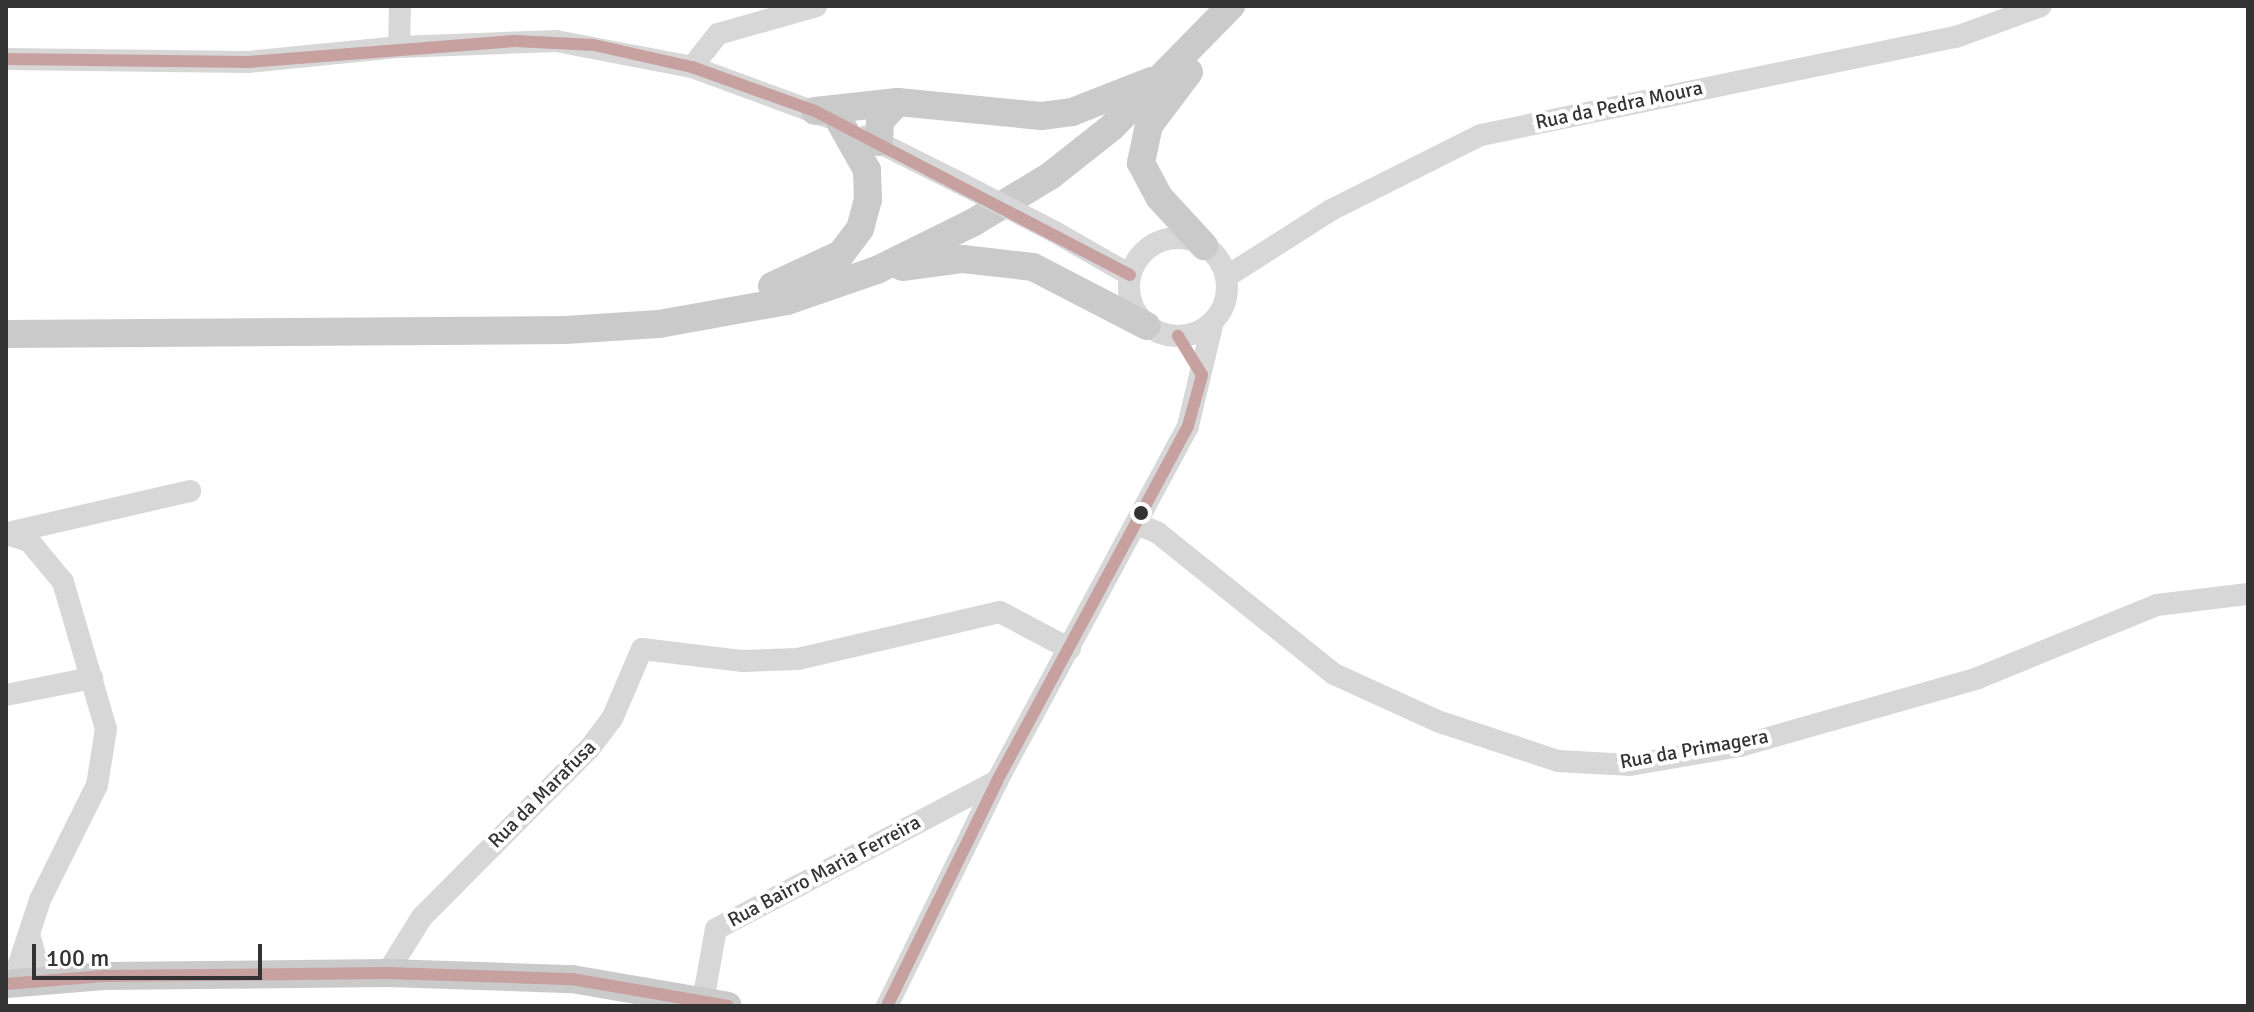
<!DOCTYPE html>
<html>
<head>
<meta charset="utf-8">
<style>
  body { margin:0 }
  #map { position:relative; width:2254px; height:1012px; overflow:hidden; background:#fff; font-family:Signika,sans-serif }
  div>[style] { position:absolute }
  .minor>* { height:22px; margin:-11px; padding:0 11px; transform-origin:11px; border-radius:11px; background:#d7d7d7 }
  .minor>.ring { margin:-11px; padding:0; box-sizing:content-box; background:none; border:22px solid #d7d7d7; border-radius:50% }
  .major>* { height:28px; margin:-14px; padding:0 14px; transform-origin:14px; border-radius:14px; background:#cacaca }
  .minor-bridge>* { height:22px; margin:-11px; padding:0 11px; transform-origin:11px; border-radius:11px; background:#d7d7d7 }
  .bus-1>* { height:12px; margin:-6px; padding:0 6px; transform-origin:6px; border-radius:6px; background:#c7a0a0 }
  .dots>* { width:22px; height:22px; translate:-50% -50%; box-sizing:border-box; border:4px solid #fff; border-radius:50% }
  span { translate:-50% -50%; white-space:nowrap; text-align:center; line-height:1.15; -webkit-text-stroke:8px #fff; paint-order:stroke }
  .street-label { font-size:20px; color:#333 }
  .frame { position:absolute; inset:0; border:8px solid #333; pointer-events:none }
  .scale { position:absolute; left:32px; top:944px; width:230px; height:36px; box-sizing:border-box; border:4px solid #333; border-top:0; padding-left:10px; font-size:24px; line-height:28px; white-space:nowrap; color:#333; -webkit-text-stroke:6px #fff; paint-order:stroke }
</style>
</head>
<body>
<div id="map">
  <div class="minor">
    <div style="left:399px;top:47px;width:41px;rotate:-88.6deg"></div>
    <div style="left:6px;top:59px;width:242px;rotate:0.7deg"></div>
    <div style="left:248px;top:62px;width:152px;rotate:-5.7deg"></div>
    <div style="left:399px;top:47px;width:157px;rotate:-2.2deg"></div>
    <div style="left:556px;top:41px;width:138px;rotate:10.8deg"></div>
    <div style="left:692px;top:67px;width:145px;rotate:20.2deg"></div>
    <div style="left:692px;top:67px;width:42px;rotate:-51.8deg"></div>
    <div style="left:718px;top:34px;width:102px;rotate:-15.9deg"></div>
    <div style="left:866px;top:136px;width:103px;rotate:26.6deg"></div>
    <div style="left:1055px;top:232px;width:86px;rotate:29.8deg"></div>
    <div class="ring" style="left:1129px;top:238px;width:76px;height:76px"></div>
    <div style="left:1226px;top:277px;width:125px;rotate:-32.5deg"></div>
    <div style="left:1331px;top:210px;width:168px;rotate:-26.6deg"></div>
    <div style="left:1481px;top:135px;width:485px;rotate:-11.7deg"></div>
    <div style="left:1956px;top:37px;width:90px;rotate:-20deg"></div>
    <div style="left:1137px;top:524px;width:23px;rotate:23deg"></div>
    <div style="left:1158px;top:533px;width:226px;rotate:38.7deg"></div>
    <div style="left:1334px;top:674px;width:113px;rotate:24.5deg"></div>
    <div style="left:1437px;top:721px;width:127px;rotate:18.3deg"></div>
    <div style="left:1558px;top:761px;width:72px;rotate:3.2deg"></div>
    <div style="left:1630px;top:765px;width:112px;rotate:-9.8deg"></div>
    <div style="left:1740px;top:746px;width:248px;rotate:-15.9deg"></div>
    <div style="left:1978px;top:678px;width:193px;rotate:-22.2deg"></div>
    <div style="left:2157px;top:605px;width:92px;rotate:-6.9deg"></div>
    <div style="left:8px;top:533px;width:187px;rotate:-13deg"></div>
    <div style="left:6px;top:534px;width:24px;rotate:17deg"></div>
    <div style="left:29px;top:541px;width:53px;rotate:50.3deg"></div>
    <div style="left:63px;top:582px;width:153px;rotate:73.7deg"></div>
    <div style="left:106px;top:729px;width:57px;rotate:99.1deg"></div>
    <div style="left:97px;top:785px;width:128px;rotate:116.4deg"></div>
    <div style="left:40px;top:900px;width:67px;rotate:108.2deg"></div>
    <div style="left:19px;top:964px;width:18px;rotate:84deg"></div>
    <div style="left:6px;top:695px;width:88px;rotate:-11.2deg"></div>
    <div style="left:29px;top:934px;width:49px;rotate:74.5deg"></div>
    <div style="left:387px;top:973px;width:66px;rotate:-58deg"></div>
    <div style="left:422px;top:917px;width:237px;rotate:-45.2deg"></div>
    <div style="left:589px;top:749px;width:38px;rotate:-53deg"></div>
    <div style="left:612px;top:719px;width:76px;rotate:-66.8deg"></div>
    <div style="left:642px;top:649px;width:102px;rotate:6.8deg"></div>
    <div style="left:743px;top:661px;width:55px;rotate:-2.1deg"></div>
    <div style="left:798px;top:659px;width:207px;rotate:-13.1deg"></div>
    <div style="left:1000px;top:612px;width:79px;rotate:27.9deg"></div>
    <div style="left:703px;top:1001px;width:73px;rotate:-79.8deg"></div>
    <div style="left:716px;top:929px;width:318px;rotate:-27.8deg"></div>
    <div style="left:887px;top:1006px;width:250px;rotate:-63.9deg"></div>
    <div style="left:997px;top:781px;width:403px;rotate:-61.7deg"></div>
    <div style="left:1188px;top:426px;width:108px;rotate:-76.6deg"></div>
  </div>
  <div class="major">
    <div style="left:1189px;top:72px;width:66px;rotate:127deg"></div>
    <div style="left:1149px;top:125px;width:39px;rotate:102deg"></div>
    <div style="left:1141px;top:163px;width:38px;rotate:62deg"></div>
    <div style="left:1159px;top:197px;width:67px;rotate:47.4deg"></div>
    <div style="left:815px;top:111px;width:83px;rotate:-6.2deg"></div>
    <div style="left:898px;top:102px;width:144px;rotate:5.6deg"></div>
    <div style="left:1041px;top:116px;width:31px;rotate:-7deg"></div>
    <div style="left:1072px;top:112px;width:85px;rotate:-21.4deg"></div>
    <div style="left:879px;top:142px;width:21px;rotate:-87deg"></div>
    <div style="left:880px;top:121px;width:26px;rotate:-47deg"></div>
    <div style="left:902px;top:267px;width:62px;rotate:-7.5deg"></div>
    <div style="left:963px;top:259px;width:70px;rotate:6.5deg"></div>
    <div style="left:1033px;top:267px;width:128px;rotate:27.4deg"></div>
    <div style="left:772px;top:286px;width:76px;rotate:-24.9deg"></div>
    <div style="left:841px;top:254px;width:31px;rotate:-53deg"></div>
    <div style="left:860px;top:229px;width:30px;rotate:-75deg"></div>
    <div style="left:868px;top:200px;width:30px;rotate:-92deg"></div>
    <div style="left:867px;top:170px;width:55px;rotate:-119.4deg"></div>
    <div style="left:6px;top:334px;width:559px;rotate:-0.41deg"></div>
    <div style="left:565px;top:330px;width:94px;rotate:-3.7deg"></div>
    <div style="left:659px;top:324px;width:130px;rotate:-10.2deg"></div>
    <div style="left:787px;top:301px;width:95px;rotate:-19deg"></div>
    <div style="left:877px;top:270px;width:108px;rotate:-26.3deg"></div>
    <div style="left:974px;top:222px;width:89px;rotate:-31.2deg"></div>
    <div style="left:1050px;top:176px;width:79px;rotate:-38.3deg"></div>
    <div style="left:1112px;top:127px;width:170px;rotate:-45.5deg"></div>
    <div style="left:6px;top:984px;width:98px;rotate:-4.7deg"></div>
    <div style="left:104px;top:976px;width:283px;rotate:-0.6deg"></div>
    <div style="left:387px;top:973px;width:185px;rotate:1.9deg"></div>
    <div style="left:572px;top:979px;width:158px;rotate:9.8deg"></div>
  </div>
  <div class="minor-bridge">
    <div style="left:958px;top:182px;width:109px;rotate:27.3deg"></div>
  </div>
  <div class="bus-1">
    <div style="left:6px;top:59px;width:242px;rotate:0.7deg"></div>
    <div style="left:248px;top:62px;width:268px;rotate:-4.5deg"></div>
    <div style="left:515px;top:41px;width:79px;rotate:2.9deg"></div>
    <div style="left:594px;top:45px;width:100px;rotate:12.7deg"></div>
    <div style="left:692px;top:67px;width:131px;rotate:19.7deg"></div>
    <div style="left:815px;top:111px;width:355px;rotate:27.5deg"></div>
    <div style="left:6px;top:984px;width:98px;rotate:-4.7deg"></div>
    <div style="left:104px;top:976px;width:283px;rotate:-0.6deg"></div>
    <div style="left:387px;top:973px;width:185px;rotate:1.9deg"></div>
    <div style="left:572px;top:979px;width:158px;rotate:9.8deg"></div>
    <div style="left:887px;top:1006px;width:250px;rotate:-63.9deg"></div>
    <div style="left:997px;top:781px;width:403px;rotate:-61.7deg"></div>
    <div style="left:1188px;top:426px;width:53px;rotate:-74.6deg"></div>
    <div style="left:1202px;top:375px;width:46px;rotate:-121.6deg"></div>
  </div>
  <div class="dots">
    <div style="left:1141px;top:513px;background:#333"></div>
  </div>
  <div class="street-label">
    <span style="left:1619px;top:105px;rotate:-12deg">Rua da Pedra Moura</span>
    <span style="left:1694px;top:749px;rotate:-10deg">Rua da Primagera</span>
    <span style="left:542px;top:794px;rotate:-45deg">Rua da Marafusa</span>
    <span style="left:824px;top:871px;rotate:-28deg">Rua Bairro Maria Ferreira</span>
  </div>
  <div class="frame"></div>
  <div class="scale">100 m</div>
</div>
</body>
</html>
